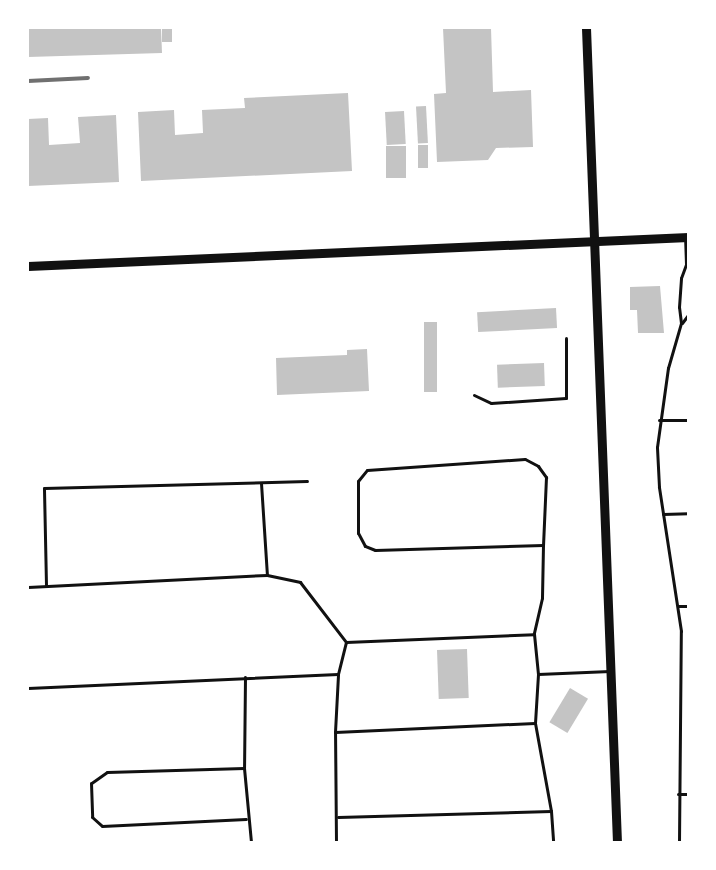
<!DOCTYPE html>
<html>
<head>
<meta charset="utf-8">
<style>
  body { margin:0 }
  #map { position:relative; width:716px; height:870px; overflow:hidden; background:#fff; font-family:Quicksand,sans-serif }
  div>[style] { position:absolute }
  .building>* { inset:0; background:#c4c4c4; transform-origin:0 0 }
  .service>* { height:3px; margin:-1.5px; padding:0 1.5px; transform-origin:1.5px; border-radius:1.5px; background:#111 }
  .tertiary>* { height:9px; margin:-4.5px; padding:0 4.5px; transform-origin:4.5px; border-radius:4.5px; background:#111 }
  .secondary>* { height:9px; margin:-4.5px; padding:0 4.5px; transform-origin:4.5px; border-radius:4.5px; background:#111 }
  .rail>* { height:4px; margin:-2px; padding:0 2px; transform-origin:2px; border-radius:2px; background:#707070 }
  span { translate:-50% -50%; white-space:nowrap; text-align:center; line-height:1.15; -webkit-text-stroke:4px #fff; paint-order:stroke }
  .frame { position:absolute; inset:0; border:29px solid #fff; pointer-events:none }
</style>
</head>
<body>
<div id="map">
  <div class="building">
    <div style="clip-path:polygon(28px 28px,161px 28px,162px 53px,28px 57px)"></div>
    <div style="left:162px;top:28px;width:10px;height:14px"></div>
    <div style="clip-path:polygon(443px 28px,491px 28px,493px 92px,531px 90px,533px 147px,496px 148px,488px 160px,437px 162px,434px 94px,446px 93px)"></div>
    <div style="clip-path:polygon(348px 93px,352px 171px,141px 181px,138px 112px,174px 110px,175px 135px,203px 133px,202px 110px,245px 108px,244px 98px)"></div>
    <div style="left:426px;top:106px;width:37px;height:10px;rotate:87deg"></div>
    <div style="left:404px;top:111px;width:33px;height:19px;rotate:87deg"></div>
    <div style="clip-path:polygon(116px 115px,119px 182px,28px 186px,28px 119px,48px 118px,49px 145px,80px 143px,78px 117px)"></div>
    <div style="left:418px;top:145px;width:10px;height:23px"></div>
    <div style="left:386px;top:146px;width:20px;height:32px"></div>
    <div style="clip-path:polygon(660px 286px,664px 333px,638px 333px,637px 310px,630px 310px,630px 287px)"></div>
    <div style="left:556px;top:308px;width:20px;height:79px;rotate:87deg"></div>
    <div style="left:424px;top:322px;width:13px;height:70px"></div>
    <div style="clip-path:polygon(367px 349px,369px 391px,277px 395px,276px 358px,347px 355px,347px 350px)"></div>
    <div style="left:544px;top:363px;width:23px;height:47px;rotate:88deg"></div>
    <div style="left:467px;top:649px;width:49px;height:30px;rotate:88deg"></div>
    <div style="left:570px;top:688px;width:21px;height:40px;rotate:31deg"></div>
  </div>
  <div class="service">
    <div style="left:682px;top:323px;width:10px;rotate:-53deg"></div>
    <div style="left:474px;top:395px;width:19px;rotate:25deg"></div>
    <div style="left:491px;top:403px;width:75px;rotate:-3.8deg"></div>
    <div style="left:566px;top:398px;width:60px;rotate:-90deg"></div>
    <div style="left:659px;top:420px;width:29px"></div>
    <div style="left:525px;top:459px;width:15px;rotate:28deg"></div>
    <div style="left:538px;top:466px;width:14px;rotate:54deg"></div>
    <div style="left:546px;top:477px;width:68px;rotate:92.5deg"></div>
    <div style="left:543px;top:545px;width:168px;rotate:178.3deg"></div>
    <div style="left:375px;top:550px;width:11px;rotate:-158deg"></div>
    <div style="left:365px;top:546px;width:15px;rotate:-118deg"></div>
    <div style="left:358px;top:533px;width:52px;rotate:-90deg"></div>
    <div style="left:358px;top:481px;width:14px;rotate:-51deg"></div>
    <div style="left:367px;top:470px;width:158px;rotate:-4deg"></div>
    <div style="left:261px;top:483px;width:92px;rotate:86.3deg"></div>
    <div style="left:663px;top:514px;width:25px;rotate:-2deg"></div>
    <div style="left:543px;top:545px;width:53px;rotate:91.1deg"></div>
    <div style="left:542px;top:598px;width:37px;rotate:103deg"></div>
    <div style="left:534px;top:634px;width:40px;rotate:84.3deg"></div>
    <div style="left:538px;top:674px;width:49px;rotate:93.5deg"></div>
    <div style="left:535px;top:723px;width:89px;rotate:79.7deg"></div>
    <div style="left:551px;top:811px;width:31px;rotate:86deg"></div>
    <div style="left:46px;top:585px;width:97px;rotate:-91.2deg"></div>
    <div style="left:44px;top:488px;width:263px;rotate:-1.5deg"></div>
    <div style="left:28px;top:587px;width:239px;rotate:-2.9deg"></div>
    <div style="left:267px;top:575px;width:34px;rotate:12deg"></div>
    <div style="left:300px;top:582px;width:76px;rotate:52.5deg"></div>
    <div style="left:346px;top:642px;width:188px;rotate:-2.4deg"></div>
    <div style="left:678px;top:606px;width:10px"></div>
    <div style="left:538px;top:674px;width:72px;rotate:-2.4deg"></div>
    <div style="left:245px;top:677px;width:91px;rotate:90.6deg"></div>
    <div style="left:244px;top:768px;width:74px;rotate:84.6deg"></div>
    <div style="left:28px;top:688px;width:310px;rotate:-2.6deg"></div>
    <div style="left:335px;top:732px;width:200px;rotate:-2.6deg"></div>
    <div style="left:244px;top:768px;width:137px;rotate:178.3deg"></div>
    <div style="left:107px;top:772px;width:19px;rotate:145deg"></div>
    <div style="left:91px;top:783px;width:34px;rotate:88deg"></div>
    <div style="left:92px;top:817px;width:13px;rotate:42deg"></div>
    <div style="left:102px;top:826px;width:144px;rotate:-2.8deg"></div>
    <div style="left:678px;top:794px;width:10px"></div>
    <div style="left:338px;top:817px;width:213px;rotate:-1.6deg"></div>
    <div style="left:336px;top:842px;width:110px;rotate:-90.5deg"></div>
    <div style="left:335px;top:732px;width:58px;rotate:-87deg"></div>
    <div style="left:338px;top:674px;width:33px;rotate:-76deg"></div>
    <div style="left:679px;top:842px;width:211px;rotate:-89.5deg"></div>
    <div style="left:681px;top:631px;width:146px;rotate:-98.7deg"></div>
    <div style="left:659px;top:487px;width:40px;rotate:-92.9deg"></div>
    <div style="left:657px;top:447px;width:80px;rotate:-82.1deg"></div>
    <div style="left:668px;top:368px;width:47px;rotate:-73.9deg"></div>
    <div style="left:681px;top:323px;width:16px;rotate:-97deg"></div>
    <div style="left:679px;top:307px;width:29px;rotate:-86deg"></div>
    <div style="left:681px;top:278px;width:15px;rotate:-70deg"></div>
    <div style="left:686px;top:264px;width:25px;rotate:-92deg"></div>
  </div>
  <div class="tertiary">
    <div style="left:586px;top:28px;width:815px;rotate:87.82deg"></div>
  </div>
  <div class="secondary">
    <div style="left:28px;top:266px;width:661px;rotate:-2.52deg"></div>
  </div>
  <div class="rail">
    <div style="left:28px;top:81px;width:60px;rotate:-2.9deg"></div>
  </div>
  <div class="frame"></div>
</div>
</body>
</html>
